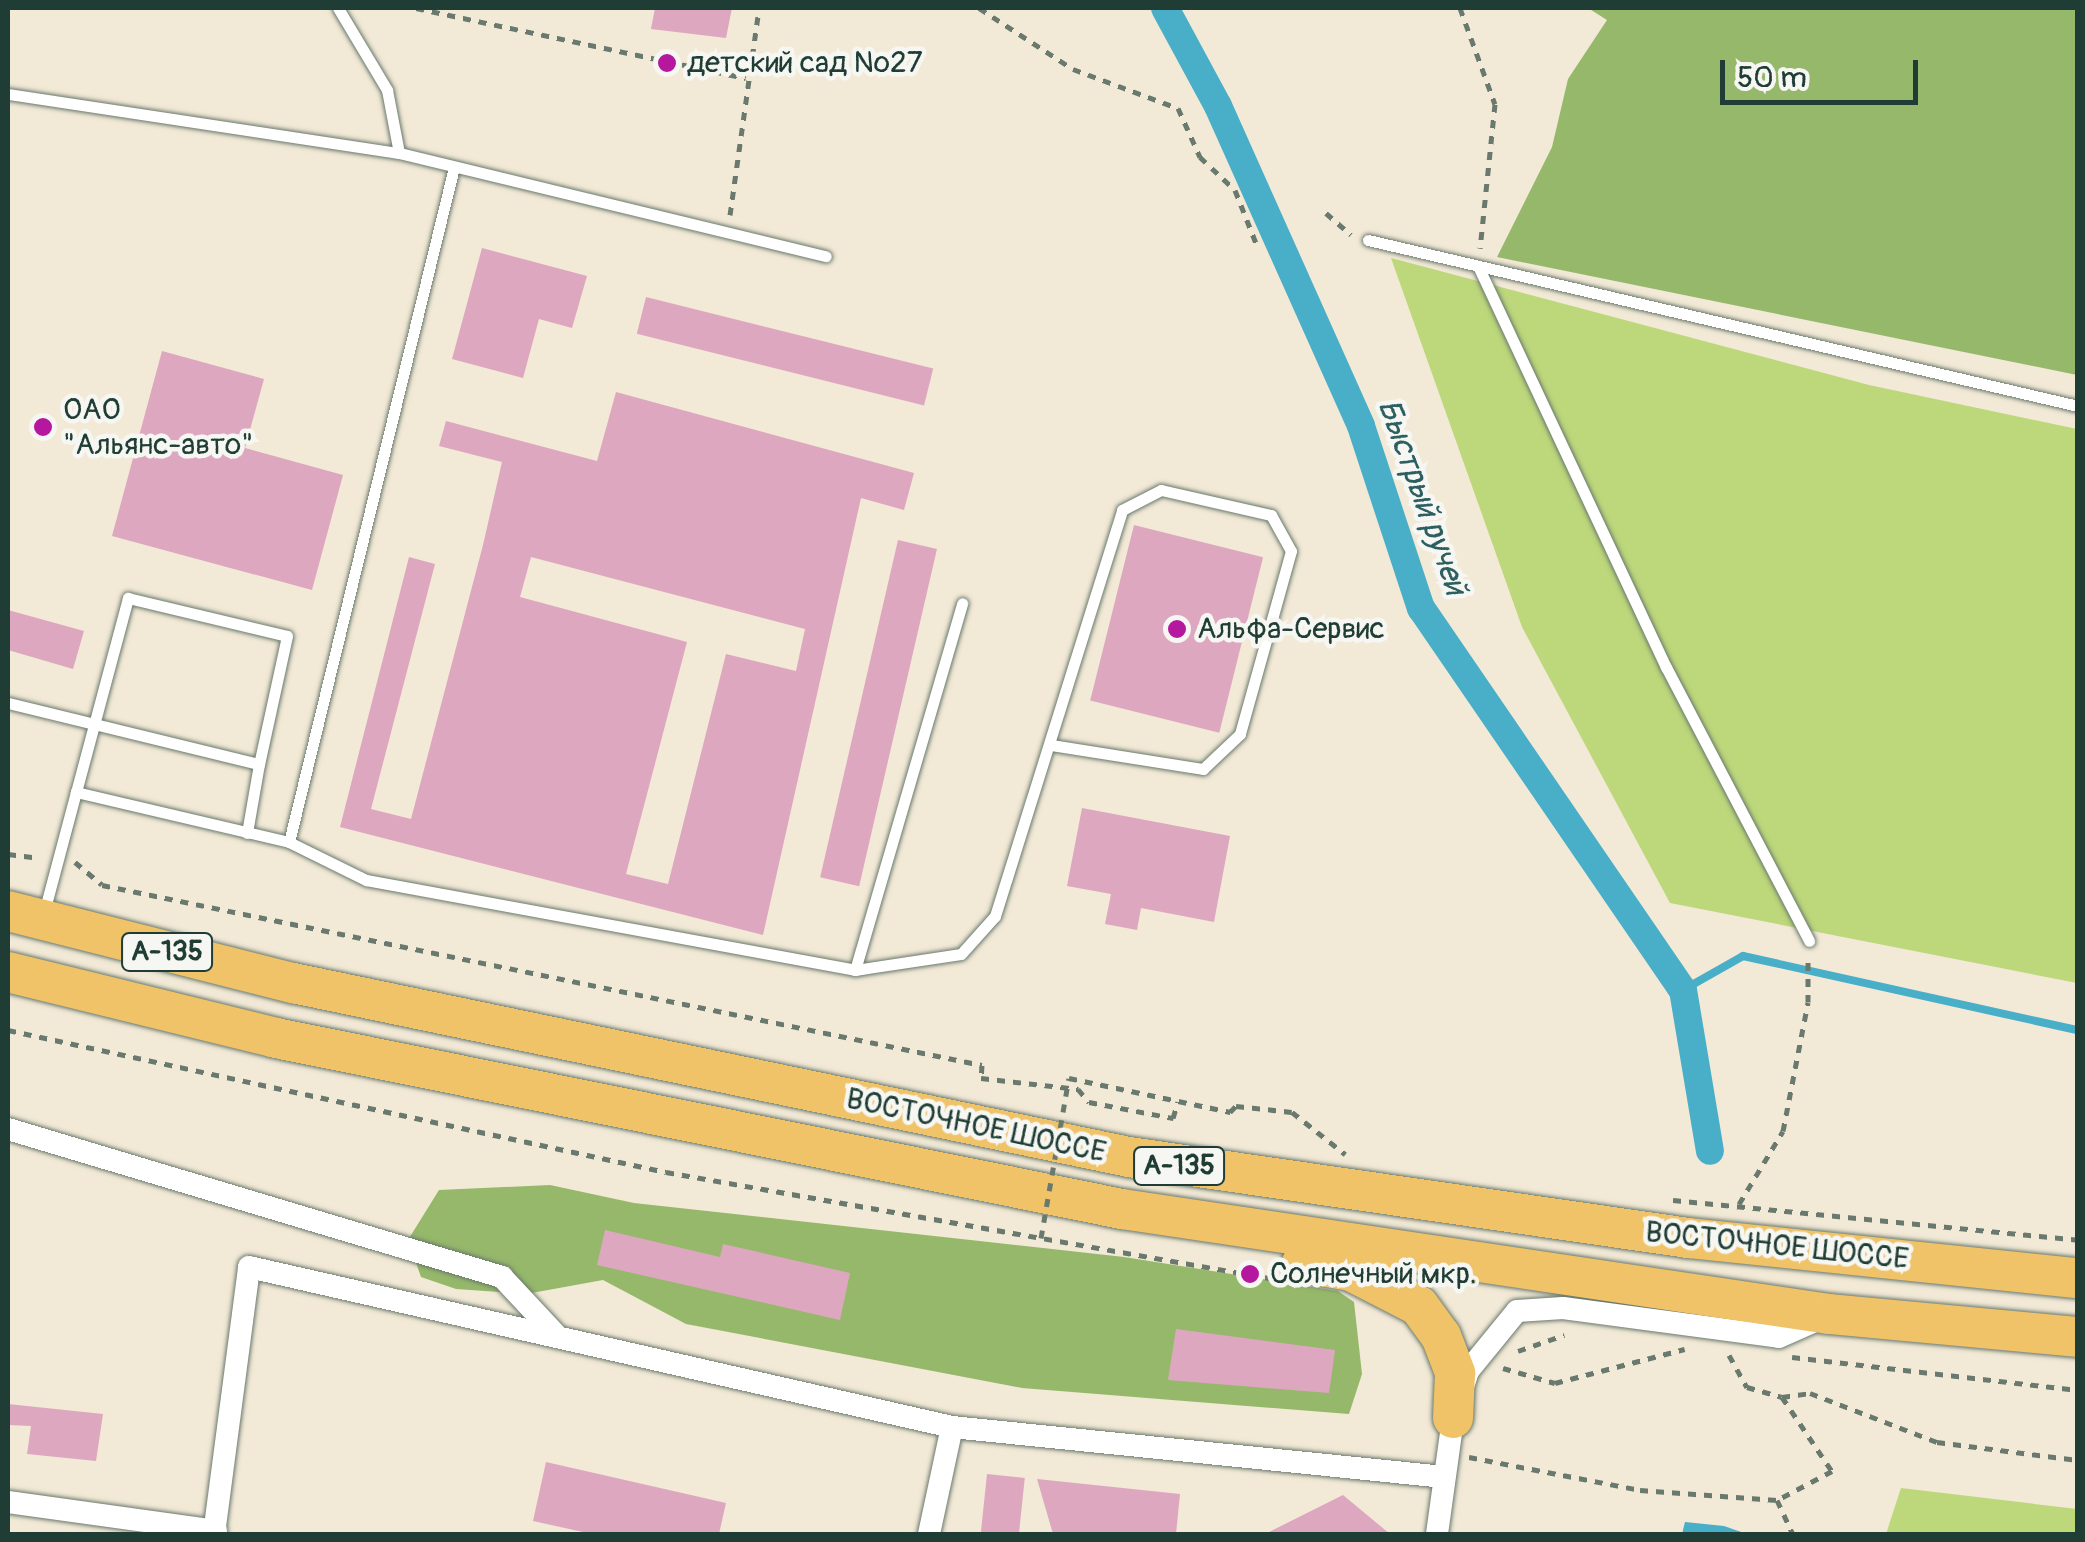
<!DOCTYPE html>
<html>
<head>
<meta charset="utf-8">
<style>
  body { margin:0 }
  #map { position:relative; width:2085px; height:1542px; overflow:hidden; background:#f2e9d6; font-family:Pangolin,sans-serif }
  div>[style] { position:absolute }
  .green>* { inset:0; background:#bdd77b }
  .forest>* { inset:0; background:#96b86b }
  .water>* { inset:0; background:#49afc8 }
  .stream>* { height:8px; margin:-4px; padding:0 4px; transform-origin:4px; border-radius:4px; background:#49afc8 }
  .canal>* { height:28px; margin:-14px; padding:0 14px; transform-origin:14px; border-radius:14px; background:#49afc8 }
  .building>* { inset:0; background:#dea7c0; transform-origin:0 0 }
  .path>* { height:5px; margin-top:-2.5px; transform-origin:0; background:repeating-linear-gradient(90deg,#69796d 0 8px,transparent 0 16px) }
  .roads { filter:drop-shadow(0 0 2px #69796d) drop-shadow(0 0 2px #69796d) }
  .service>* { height:11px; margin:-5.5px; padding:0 5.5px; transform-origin:5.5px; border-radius:5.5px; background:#fff }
  .minor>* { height:22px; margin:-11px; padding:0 11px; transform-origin:11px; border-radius:11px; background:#fff }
  .trunk>* { height:40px; margin:-20px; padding:0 20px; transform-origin:20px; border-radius:20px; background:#f0c369 }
  .path-bridge>* { height:5px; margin-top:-2.5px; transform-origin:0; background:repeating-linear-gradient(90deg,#69796d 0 8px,transparent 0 16px) }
  .dots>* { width:28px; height:28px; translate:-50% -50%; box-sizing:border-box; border:5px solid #f6f6f2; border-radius:50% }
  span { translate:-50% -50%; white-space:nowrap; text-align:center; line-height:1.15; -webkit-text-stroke:9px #f6f6f2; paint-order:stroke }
  .shield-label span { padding:2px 8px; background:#f6f6f2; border:2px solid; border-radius:8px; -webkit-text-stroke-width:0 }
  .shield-label { font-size:28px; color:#1f3d34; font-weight:700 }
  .poi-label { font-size:30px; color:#1f3d34 }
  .left { translate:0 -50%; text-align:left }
  .street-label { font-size:30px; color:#1f3d34 }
  .water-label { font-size:32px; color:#2c5f60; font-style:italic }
  .frame { position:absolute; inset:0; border:10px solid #1f3d34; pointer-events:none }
  .scale { position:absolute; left:1720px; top:60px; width:198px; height:45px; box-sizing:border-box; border:5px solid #1f3d34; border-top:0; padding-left:12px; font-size:30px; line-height:35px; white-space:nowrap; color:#1f3d34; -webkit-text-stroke:8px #f6f6f2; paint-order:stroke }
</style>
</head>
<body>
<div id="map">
  <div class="green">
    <div style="clip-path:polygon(1391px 258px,1869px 385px,2077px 429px,2077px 983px,1670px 903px,1522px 627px)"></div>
    <div style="clip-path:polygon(1901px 1488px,2077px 1509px,2077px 1534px,1886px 1534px)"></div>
  </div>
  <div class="forest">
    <div style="clip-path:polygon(1588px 8px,2077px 8px,2077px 375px,1497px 257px,1552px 147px,1568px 79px,1607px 20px)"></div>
    <div style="clip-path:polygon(550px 1185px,634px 1203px,1124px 1257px,1338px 1291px,1354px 1302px,1362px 1374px,1349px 1414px,1022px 1388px,686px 1324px,603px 1280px,526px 1294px,456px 1289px,421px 1277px,408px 1240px,439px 1190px)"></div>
  </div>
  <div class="water">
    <div style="clip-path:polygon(1685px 1522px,1724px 1526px,1747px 1534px,1682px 1534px)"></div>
  </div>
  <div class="stream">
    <div style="left:1683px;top:990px;width:69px;rotate:-29.5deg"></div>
    <div style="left:1743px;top:956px;width:343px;rotate:12.5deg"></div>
  </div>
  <div class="canal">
    <div style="left:1165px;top:8px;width:111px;rotate:61.6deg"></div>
    <div style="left:1218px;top:106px;width:350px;rotate:65.9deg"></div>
    <div style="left:1361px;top:426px;width:192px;rotate:71.8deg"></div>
    <div style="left:1421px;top:608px;width:463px;rotate:55.6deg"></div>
    <div style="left:1683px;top:990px;width:163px;rotate:80.5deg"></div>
  </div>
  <div class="building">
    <div style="clip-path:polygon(655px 8px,732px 8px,726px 38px,651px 29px)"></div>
    <div style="clip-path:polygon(482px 248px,587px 276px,572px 328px,539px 319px,523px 378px,452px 359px)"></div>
    <div style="left:646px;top:297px;width:296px;height:38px;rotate:14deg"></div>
    <div style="clip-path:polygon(162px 351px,264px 379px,245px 448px,343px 475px,312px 590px,112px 536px)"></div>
    <div style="clip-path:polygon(evenodd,616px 392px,914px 473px,904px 510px,861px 498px,763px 935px,340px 827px,409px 557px,435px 564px,371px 809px,411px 819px,483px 545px,502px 462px,439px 446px,446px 421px,597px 461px,616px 392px,531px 557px,805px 629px,796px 671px,726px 654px,668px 884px,626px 874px,687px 642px,520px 597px,531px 557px)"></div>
    <div style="left:1134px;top:525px;width:133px;height:181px;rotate:14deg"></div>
    <div style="left:898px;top:540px;width:40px;height:346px;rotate:13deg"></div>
    <div style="clip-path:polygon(8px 610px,84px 631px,73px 669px,8px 650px)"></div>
    <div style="clip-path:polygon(1082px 808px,1230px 836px,1214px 922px,1141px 908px,1137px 930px,1105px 924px,1111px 894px,1067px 886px)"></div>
    <div style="clip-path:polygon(605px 1230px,720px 1257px,723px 1244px,850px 1273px,840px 1320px,597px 1265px)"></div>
    <div style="clip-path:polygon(1176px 1329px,1335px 1350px,1329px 1393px,1168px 1380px)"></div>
    <div style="clip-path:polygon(8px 1404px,103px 1414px,96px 1461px,27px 1454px,31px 1426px,8px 1425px)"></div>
    <div style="clip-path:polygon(546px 1462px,726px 1503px,719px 1534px,592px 1534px,533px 1521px)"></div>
    <div style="left:987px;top:1474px;width:38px;height:60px;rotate:6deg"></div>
    <div style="clip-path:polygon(1037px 1479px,1180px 1494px,1176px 1534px,1053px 1534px)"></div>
    <div style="clip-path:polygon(1343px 1495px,1390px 1534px,1265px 1534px)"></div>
  </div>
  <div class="path">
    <div style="left:416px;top:8px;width:337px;rotate:12deg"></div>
    <div style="left:979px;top:8px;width:112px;rotate:33deg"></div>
    <div style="left:1073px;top:69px;width:112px;rotate:20.4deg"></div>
    <div style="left:1178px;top:108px;width:54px;rotate:65.8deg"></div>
    <div style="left:1200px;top:157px;width:48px;rotate:43.3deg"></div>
    <div style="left:1235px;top:190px;width:57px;rotate:68.4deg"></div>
    <div style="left:1460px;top:8px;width:102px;rotate:70deg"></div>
    <div style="left:1495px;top:104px;width:145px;rotate:95.9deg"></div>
    <div style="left:1326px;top:213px;width:33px;rotate:41deg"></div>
    <div style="left:730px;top:215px;width:209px;rotate:-82deg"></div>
    <div style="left:8px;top:854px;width:32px;rotate:7deg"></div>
    <div style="left:75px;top:862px;width:35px;rotate:40deg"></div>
    <div style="left:102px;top:885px;width:898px;rotate:11.56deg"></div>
    <div style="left:982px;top:1065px;width:13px;rotate:94deg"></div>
    <div style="left:981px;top:1078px;width:98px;rotate:6.5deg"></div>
    <div style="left:1078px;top:1089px;width:17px;rotate:50deg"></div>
    <div style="left:1089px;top:1102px;width:86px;rotate:10.8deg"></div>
    <div style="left:1173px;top:1118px;width:17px;rotate:-73deg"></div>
    <div style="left:8px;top:1030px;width:673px;rotate:12.18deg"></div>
    <div style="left:666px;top:1172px;width:618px;rotate:9.97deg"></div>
    <div style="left:1069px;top:1078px;width:165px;rotate:11.9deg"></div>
    <div style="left:1230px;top:1112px;width:8px;rotate:-45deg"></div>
    <div style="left:1236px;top:1106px;width:56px;rotate:6.1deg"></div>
    <div style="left:1292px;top:1112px;width:68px;rotate:38.4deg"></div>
    <div style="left:1673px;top:1200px;width:407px;rotate:5.6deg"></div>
    <div style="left:1739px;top:1204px;width:85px;rotate:-58.9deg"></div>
    <div style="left:1783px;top:1131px;width:131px;rotate:-79deg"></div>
    <div style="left:1808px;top:1002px;width:46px;rotate:-90deg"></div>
    <div style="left:1518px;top:1351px;width:49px;rotate:-19.2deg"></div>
    <div style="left:1729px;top:1355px;width:37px;rotate:61deg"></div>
    <div style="left:1747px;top:1387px;width:36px;rotate:16deg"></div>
    <div style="left:1782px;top:1397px;width:89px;rotate:56deg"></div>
    <div style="left:1832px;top:1471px;width:62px;rotate:152.2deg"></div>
    <div style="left:1777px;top:1500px;width:38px;rotate:65deg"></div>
    <div style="left:1792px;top:1357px;width:288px;rotate:6.6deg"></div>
    <div style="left:1503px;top:1368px;width:54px;rotate:16.1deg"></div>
    <div style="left:1555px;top:1383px;width:134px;rotate:-14.7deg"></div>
    <div style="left:1782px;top:1397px;width:28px;rotate:-8deg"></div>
    <div style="left:1810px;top:1393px;width:136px;rotate:21.1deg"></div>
    <div style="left:1937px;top:1442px;width:142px;rotate:7.3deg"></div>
    <div style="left:1469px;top:1457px;width:174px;rotate:10.9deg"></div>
    <div style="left:1640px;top:1490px;width:137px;rotate:4.2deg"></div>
  </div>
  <div class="roads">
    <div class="service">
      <div style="left:338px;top:8px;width:96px;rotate:59.1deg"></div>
      <div style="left:387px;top:90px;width:64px;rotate:79.2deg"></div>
      <div style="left:8px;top:94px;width:395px;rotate:8.6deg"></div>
      <div style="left:399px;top:153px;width:439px;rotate:13.6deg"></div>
      <div style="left:1368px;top:240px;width:729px;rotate:13.16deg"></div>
      <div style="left:1478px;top:266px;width:443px;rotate:64.9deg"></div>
      <div style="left:1666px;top:667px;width:309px;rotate:62.4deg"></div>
      <div style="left:8px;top:703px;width:258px;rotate:13.7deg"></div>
      <div style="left:259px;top:764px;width:70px;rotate:99.9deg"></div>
      <div style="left:76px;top:792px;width:201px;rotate:-75deg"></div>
      <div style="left:128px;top:598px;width:163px;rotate:13.4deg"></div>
      <div style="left:287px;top:636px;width:131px;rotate:102.3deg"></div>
      <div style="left:289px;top:842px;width:695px;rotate:-76.26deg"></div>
      <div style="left:44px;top:912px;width:124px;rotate:-75.1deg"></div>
      <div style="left:76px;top:792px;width:219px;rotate:13.2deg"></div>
      <div style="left:289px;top:842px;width:86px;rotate:26.3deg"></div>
      <div style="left:366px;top:880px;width:497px;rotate:10.4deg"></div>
      <div style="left:855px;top:970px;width:107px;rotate:-8.6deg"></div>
      <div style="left:961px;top:954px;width:51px;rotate:-48.2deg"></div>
      <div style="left:995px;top:916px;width:425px;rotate:-72.6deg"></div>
      <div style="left:1122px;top:510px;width:44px;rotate:-27.1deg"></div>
      <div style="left:1161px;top:490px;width:113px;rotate:12.8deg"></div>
      <div style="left:1271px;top:515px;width:41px;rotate:60.9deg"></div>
      <div style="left:1291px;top:551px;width:190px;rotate:105.6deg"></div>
      <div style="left:1240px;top:734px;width:51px;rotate:136.6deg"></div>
      <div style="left:1203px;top:769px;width:153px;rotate:-171deg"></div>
      <div style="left:855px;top:970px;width:382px;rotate:-73.7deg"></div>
    </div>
    <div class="minor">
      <div style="left:8px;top:1129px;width:516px;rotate:16.68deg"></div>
      <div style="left:502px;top:1277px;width:82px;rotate:47deg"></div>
      <div style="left:8px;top:1502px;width:210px;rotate:7.9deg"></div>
      <div style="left:214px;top:1534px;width:269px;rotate:-82.5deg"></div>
      <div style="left:249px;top:1267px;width:721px;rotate:12.82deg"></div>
      <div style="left:952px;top:1427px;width:495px;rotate:5.8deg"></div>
      <div style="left:929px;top:1534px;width:109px;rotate:-77.9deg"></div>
      <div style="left:1437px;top:1534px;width:117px;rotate:-82.1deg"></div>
      <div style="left:1453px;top:1418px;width:49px;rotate:-72.3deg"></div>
      <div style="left:1468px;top:1371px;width:77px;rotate:-50.8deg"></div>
      <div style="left:1517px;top:1311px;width:46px;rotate:-3.7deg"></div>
      <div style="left:1563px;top:1308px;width:218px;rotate:7.6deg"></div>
      <div style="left:1779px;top:1337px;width:47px;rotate:-23.8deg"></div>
    </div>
    <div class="trunk">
      <div style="left:8px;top:911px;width:294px;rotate:14.2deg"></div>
      <div style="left:293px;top:983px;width:854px;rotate:11.76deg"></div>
      <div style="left:1129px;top:1157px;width:565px;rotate:8.24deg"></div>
      <div style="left:1688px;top:1238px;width:392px;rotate:5.9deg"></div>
      <div style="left:8px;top:972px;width:276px;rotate:13.8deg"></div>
      <div style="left:276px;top:1038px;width:863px;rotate:11.43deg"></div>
      <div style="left:1122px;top:1209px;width:715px;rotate:8.45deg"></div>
      <div style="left:1829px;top:1314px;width:250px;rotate:5.3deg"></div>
      <div style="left:1302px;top:1263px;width:50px;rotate:9.3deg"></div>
      <div style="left:1351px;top:1271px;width:76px;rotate:27.2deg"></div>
      <div style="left:1419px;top:1306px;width:37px;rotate:54deg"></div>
      <div style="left:1441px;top:1336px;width:40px;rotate:69deg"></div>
      <div style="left:1455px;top:1373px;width:45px;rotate:92.5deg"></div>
    </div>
  </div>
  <div class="path-bridge">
    <div style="left:1041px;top:1238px;width:162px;rotate:-80.1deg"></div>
  </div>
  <div class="dots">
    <div style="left:667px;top:63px;background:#b5179e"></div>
    <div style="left:43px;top:427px;background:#b5179e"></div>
    <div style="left:1177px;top:629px;background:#b5179e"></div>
    <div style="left:1250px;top:1274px;background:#b5179e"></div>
  </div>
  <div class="shield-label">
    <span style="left:167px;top:952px">А-135</span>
    <span style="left:1179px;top:1166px">А-135</span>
  </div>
  <div class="poi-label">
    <span class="left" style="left:687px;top:63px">детский сад №27</span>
    <span class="left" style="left:63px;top:427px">ОАО<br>"Альянс-авто"</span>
    <span class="left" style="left:1197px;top:629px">Альфа-Сервис</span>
    <span class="left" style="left:1270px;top:1274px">Солнечный мкр.</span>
  </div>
  <div class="street-label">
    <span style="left:976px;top:1126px;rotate:12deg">ВОСТОЧНОЕ ШОССЕ</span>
    <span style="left:1777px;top:1246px;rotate:6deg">ВОСТОЧНОЕ ШОССЕ</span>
  </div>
  <div class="water-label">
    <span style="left:1422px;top:497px;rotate:70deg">Быстрый ручей</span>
  </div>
  <div class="frame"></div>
  <div class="scale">50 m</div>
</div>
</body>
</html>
